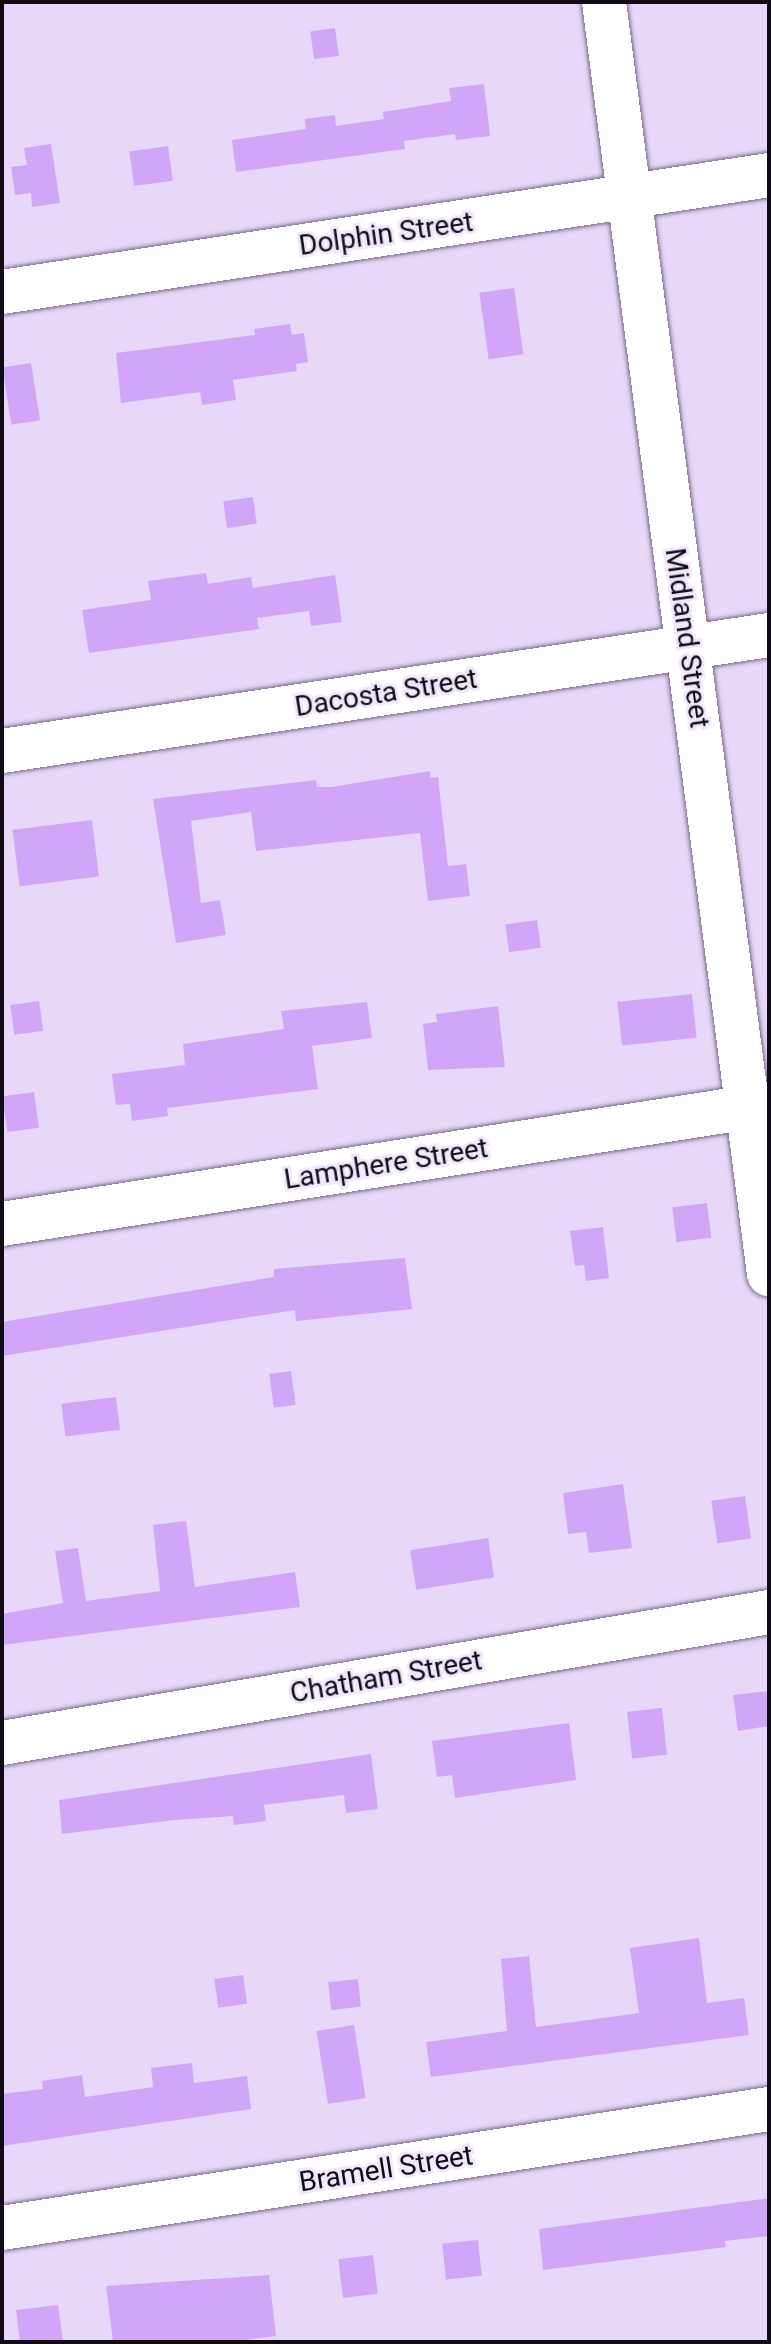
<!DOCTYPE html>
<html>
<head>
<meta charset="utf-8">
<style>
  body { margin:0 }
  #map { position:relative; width:771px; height:2344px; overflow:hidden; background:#e7d7f9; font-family:Roboto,sans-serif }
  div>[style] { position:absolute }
  .building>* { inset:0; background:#d0a7f8; transform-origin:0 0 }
  .roads { filter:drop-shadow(0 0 2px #786988) drop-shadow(0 0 2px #786988) }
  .minor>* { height:44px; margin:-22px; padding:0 22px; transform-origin:22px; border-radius:22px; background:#fff }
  span { translate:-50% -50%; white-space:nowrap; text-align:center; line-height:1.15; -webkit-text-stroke:6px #f1e7fc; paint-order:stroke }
  .street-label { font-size:28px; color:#110b17 }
  .frame { position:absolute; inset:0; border:4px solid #110b17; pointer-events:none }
</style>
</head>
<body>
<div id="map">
  <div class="building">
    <div style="left:335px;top:28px;width:28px;height:25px;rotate:82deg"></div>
    <div style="clip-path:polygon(484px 84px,490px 136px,456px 140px,455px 134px,404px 141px,405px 149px,236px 172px,232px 140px,306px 129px,305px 119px,335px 115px,336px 126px,384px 119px,383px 112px,451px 101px,449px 88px)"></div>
    <div style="clip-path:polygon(51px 144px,60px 203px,32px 207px,31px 193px,15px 195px,11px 167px,27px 165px,24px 148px)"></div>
    <div style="left:168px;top:146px;width:35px;height:39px;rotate:82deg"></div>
    <div style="left:514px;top:288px;width:67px;height:35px;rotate:82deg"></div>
    <div style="clip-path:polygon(290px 324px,292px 335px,304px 333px,308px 362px,296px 364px,297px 371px,233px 380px,236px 400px,202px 405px,200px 392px,121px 403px,116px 353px,255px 335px,254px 329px)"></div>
    <div style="left:31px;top:363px;width:58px;height:29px;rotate:81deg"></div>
    <div style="left:253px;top:497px;width:27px;height:30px;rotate:82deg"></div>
    <div style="clip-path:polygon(206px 573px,208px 584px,251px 577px,253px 588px,335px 575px,342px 622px,311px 626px,309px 611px,257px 618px,259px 629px,89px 653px,82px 610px,151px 600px,148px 581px)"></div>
    <div style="clip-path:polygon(430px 771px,430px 778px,438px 777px,448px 866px,466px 864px,470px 896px,428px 901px,420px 833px,256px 851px,251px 812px,191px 821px,201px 903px,220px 900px,226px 935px,176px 943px,153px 799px,316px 780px,317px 787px,332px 787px)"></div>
    <div style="left:92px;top:820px;width:57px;height:80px;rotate:83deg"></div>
    <div style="left:537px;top:920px;width:28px;height:32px;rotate:82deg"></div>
    <div style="left:692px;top:994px;width:44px;height:75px;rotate:84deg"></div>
    <div style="left:39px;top:1001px;width:30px;height:29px;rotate:82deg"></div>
    <div style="clip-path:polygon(367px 1002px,372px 1038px,312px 1046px,318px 1089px,167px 1108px,168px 1116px,132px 1121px,130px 1104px,116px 1105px,112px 1074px,185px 1065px,183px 1044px,284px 1029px,281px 1011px)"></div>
    <div style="clip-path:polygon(498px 1006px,505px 1067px,428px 1070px,423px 1024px,437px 1022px,436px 1014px)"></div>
    <div style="left:34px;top:1092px;width:36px;height:32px;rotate:82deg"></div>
    <div style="left:707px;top:1203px;width:35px;height:35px;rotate:83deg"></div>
    <div style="clip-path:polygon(603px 1227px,609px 1278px,586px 1281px,584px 1265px,575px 1266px,570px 1231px)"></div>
    <div style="clip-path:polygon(405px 1258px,412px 1309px,296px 1321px,295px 1310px,2px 1356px,2px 1322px,274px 1277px,274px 1269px)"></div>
    <div style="left:291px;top:1371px;width:34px;height:22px;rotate:82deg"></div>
    <div style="left:116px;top:1397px;width:33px;height:55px;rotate:83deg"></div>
    <div style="clip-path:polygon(623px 1484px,632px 1548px,589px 1553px,586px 1532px,568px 1534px,563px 1493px)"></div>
    <div style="left:745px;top:1496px;width:43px;height:34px;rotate:82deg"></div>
    <div style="clip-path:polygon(186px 1521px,195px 1587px,295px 1572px,300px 1607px,2px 1645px,2px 1614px,63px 1603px,55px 1551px,78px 1548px,86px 1601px,160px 1591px,153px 1525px)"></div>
    <div style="left:488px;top:1538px;width:40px;height:79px;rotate:81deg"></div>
    <div style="clip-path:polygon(769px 1691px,769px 1726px,738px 1731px,733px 1695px)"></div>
    <div style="left:662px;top:1708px;width:47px;height:35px;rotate:84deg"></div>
    <div style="clip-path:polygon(569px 1723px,576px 1780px,455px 1798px,452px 1775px,437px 1777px,432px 1741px)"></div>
    <div style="clip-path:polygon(371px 1754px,378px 1809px,346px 1813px,344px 1795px,264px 1805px,266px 1821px,234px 1825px,233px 1816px,174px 1820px,62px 1834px,59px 1800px)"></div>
    <div style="clip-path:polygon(699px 1938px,707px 2003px,744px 1998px,749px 2035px,431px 2077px,426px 2042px,507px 2031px,501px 1959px,529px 1956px,536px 2027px,639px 2013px,630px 1948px)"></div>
    <div style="left:243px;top:1975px;width:29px;height:29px;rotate:82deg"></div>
    <div style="left:358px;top:1979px;width:28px;height:30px;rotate:84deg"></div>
    <div style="left:354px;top:2025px;width:74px;height:38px;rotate:81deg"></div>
    <div style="clip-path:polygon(192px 2063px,194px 2083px,247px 2076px,251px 2109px,2px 2146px,2px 2094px,43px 2089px,42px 2081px,82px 2075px,85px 2097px,153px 2087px,151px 2068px)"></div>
    <div style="clip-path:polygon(769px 2198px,769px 2236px,725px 2241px,726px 2247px,543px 2270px,539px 2229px)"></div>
    <div style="left:478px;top:2240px;width:36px;height:36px;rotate:84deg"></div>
    <div style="left:373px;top:2255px;width:39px;height:35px;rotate:83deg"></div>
    <div style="clip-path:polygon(269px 2275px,276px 2336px,228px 2342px,113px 2342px,106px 2286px)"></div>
    <div style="clip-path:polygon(58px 2305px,63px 2342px,20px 2342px,16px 2310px)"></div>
  </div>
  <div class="roads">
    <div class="minor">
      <div style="left:604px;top:2px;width:1283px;rotate:82.61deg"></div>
      <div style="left:2px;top:292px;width:776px;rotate:-8.67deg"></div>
      <div style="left:2px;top:751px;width:776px;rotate:-8.6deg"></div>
      <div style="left:2px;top:1224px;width:776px;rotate:-8.89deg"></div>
      <div style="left:2px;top:1743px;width:778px;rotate:-9.69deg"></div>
      <div style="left:2px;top:2228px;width:776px;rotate:-8.82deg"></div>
    </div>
  </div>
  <div class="street-label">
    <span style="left:386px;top:234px;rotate:-8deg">Dolphin Street</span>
    <span style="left:687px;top:638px;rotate:82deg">Midland Street</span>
    <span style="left:386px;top:693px;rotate:-9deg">Dacosta Street</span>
    <span style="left:386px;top:1164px;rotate:-9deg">Lamphere Street</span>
    <span style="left:386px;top:1677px;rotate:-10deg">Chatham Street</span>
    <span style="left:386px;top:2169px;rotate:-9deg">Bramell Street</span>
  </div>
  <div class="frame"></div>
</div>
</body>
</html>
